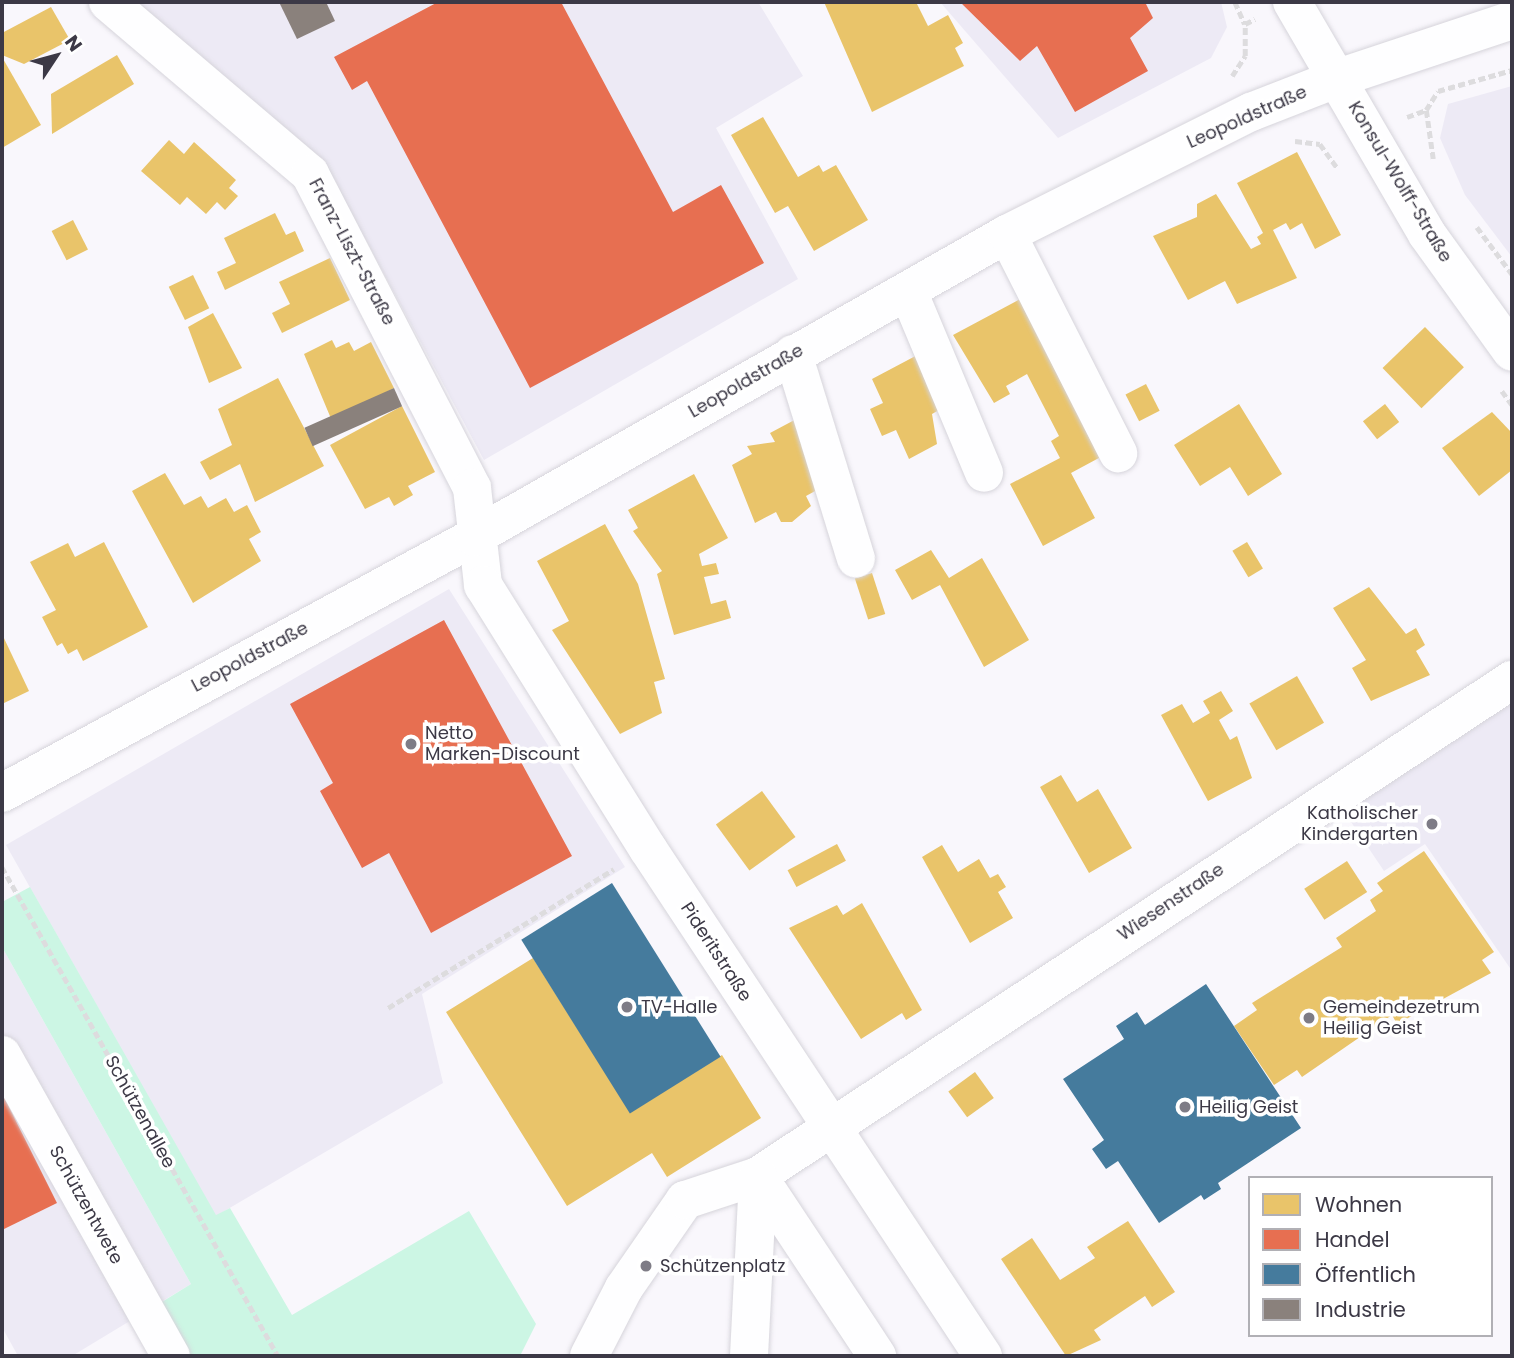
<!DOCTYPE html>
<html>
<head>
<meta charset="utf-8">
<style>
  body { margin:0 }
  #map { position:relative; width:1514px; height:1358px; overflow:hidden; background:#f9f7fc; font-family:Poppins,sans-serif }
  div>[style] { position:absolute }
  .built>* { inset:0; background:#edeaf5 }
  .green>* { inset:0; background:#ccf6e4 }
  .homes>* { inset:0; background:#e9c46a; transform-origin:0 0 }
  .shops>* { inset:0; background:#e76f51 }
  .public>* { inset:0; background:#457b9d; transform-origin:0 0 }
  .industry>* { inset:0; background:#8a817c; transform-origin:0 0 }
  .path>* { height:4.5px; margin-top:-2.25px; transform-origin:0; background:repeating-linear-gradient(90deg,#dddcde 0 7px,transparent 0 10.5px) }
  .roads { filter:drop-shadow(0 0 2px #d6d4db) drop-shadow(0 0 2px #d6d4db) }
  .minor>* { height:38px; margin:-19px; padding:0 19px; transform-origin:19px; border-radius:19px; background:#fefeff }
  .major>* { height:38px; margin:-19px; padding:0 19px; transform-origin:19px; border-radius:19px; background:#fefeff }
  .dots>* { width:19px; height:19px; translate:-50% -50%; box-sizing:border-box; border:4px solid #fff; border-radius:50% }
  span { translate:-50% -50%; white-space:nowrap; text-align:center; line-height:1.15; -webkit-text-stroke:7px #fff; paint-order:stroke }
  .street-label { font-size:18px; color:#3c3946 }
  .poi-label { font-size:18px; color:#3c3946 }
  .left { translate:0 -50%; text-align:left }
  .right { translate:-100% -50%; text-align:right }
  .frame { position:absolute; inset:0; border:4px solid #3c3946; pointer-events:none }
  .legend { position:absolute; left:1248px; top:1176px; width:245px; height:161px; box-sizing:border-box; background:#fff; border:2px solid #b1b0b5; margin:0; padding:9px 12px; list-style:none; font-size:21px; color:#3c3946 }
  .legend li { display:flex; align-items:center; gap:14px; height:35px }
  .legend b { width:35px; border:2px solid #b1b0b5 }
  .north { position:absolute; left:21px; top:21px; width:70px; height:70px; -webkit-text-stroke:5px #fff; paint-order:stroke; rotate:54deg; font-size:19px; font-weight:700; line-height:28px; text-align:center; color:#3c3946 }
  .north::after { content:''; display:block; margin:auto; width:24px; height:32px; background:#3c3946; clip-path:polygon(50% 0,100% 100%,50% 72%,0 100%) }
</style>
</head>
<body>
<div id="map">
  <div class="built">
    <div style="clip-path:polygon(127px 2px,758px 2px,803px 76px,716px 128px,798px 279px,484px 460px,325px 164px)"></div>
    <div style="clip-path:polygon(940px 2px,1221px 2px,1227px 27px,1211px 58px,1058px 138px)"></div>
    <div style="clip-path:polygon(1512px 86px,1512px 257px,1465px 195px,1440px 138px,1448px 104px)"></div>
    <div style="clip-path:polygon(449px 589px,625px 867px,422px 994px,443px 1083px,216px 1216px,6px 845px)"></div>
    <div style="clip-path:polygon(1512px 696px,1512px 971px,1425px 844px,1384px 871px,1339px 804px)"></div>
    <div style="clip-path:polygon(2px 947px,191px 1284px,72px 1356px,18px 1356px,2px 1327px)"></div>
  </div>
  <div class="green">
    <div style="clip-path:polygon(30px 887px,216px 1215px,230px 1208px,292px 1315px,469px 1211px,536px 1324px,520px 1356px,186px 1356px,157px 1305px,191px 1284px,2px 947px,2px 902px)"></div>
  </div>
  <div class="homes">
    <div style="clip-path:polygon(824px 2px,916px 2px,928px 26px,948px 15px,963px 43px,955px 48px,964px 66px,872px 112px)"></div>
    <div style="clip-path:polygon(51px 7px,70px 40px,24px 64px,2px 55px,2px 33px)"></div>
    <div style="clip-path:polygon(117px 55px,134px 84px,52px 134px,51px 94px)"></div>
    <div style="clip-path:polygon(2px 57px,41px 125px,2px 148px)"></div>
    <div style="clip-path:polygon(763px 117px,798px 177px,819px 165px,823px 172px,836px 165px,868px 220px,814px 251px,788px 206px,775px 213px,731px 135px)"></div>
    <div style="clip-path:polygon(169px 140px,184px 154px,194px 142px,236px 180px,229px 188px,238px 196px,225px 210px,217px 202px,206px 214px,187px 197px,180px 205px,141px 171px)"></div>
    <div style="clip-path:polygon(1297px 152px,1341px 235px,1315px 249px,1302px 223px,1290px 230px,1286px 223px,1273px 230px,1297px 278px,1237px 304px,1225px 281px,1188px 300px,1153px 236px,1197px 217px,1197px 204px,1216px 194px,1251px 249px,1261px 244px,1257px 237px,1263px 233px,1237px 183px)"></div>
    <div style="clip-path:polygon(275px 213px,286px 235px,295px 231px,304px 251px,225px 290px,217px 272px,236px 263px,224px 238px)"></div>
    <div style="left:73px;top:220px;width:33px;height:24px;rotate:63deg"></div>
    <div style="clip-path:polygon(330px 258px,350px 300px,282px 333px,272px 313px,290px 304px,279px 282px)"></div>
    <div style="left:193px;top:275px;width:37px;height:27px;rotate:64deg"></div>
    <div style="clip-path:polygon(1022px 298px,1110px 452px,1071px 473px,1095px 518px,1043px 546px,1010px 484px,1060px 458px,1051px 441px,1059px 436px,1027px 374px,1006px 386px,1010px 394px,994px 403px,953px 335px)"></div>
    <div style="clip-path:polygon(213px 313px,242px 368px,209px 383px,188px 327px)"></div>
    <div style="left:1425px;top:327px;width:56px;height:59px;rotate:46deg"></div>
    <div style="clip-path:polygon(332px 340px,336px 348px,349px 342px,354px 351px,371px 342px,394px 388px,332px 421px,304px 354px)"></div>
    <div style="clip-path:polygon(923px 352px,948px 405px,932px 414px,937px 444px,909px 459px,896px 430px,882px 436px,870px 409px,883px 403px,872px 379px)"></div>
    <div style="clip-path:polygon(278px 378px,324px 466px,255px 502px,240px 464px,210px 480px,200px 462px,232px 445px,218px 409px)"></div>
    <div style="left:1146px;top:384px;width:30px;height:23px;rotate:63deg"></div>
    <div style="clip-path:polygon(1239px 404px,1282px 474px,1248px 496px,1230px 467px,1200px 486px,1174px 445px)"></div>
    <div style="left:1385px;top:404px;width:23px;height:28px;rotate:52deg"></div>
    <div style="clip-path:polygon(402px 406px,435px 472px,408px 486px,413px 495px,394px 506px,389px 497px,365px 509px,330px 445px)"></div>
    <div style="clip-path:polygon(1492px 412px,1512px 433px,1512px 470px,1479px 496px,1442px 448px)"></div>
    <div style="clip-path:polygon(802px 416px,826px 485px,806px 496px,811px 506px,792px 522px,781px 522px,776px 512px,755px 523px,732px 465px,752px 454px,747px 446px,775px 442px,770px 433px)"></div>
    <div style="clip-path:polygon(165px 473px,184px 505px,201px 496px,208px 508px,226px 498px,234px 512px,247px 505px,261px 532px,249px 539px,261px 561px,193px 603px,132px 491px)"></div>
    <div style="clip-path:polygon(694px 474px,728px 538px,699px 554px,702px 566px,716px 563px,719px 574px,704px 577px,711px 604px,726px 600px,731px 618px,674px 635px,657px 574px,662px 571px,633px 531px,638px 528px,628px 510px)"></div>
    <div style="clip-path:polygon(605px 524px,638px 584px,665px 679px,654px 682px,662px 713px,620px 734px,552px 630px,569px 621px,537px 561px)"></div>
    <div style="clip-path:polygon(104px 542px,148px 627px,83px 661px,77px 649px,68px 654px,62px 643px,57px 646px,42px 617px,56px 610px,30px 562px,68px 543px,75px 557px)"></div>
    <div style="left:1247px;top:542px;width:31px;height:17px;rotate:59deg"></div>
    <div style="clip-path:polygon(931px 550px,949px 578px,982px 558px,1029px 640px,984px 667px,940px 585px,912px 600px,895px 570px)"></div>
    <div style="left:872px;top:573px;width:43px;height:18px;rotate:72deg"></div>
    <div style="clip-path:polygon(1369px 587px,1406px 634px,1416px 628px,1425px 645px,1416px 651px,1430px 675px,1371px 701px,1352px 668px,1366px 660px,1333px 608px)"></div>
    <div style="clip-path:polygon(2px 634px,29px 691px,2px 704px)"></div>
    <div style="left:1297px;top:676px;width:54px;height:55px;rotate:60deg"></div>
    <div style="clip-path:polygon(1221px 691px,1233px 711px,1219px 720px,1230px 740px,1237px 736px,1252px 778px,1208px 801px,1161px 715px,1182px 704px,1193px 723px,1210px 713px,1203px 701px)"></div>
    <div style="clip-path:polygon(1061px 775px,1077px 802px,1098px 789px,1132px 848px,1089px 873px,1040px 787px)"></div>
    <div style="left:762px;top:791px;width:57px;height:57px;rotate:54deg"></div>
    <div style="left:837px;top:844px;width:19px;height:56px;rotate:62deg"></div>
    <div style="clip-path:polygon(942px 845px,958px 872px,979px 859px,990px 878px,998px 874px,1006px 887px,998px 892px,1013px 918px,970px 943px,922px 857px)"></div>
    <div style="clip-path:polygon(1424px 851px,1494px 952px,1482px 960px,1491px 973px,1397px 1024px,1392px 1015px,1302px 1077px,1297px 1070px,1274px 1085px,1234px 1026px,1257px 1010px,1252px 1003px,1342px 947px,1336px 938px,1376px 911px,1370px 900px,1383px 891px,1377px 883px)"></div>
    <div style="left:1347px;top:861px;width:37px;height:51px;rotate:57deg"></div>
    <div style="clip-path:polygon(862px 903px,922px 1010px,906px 1020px,902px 1013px,861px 1039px,789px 928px,837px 905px,843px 915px)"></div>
    <div style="clip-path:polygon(533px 958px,630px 1112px,722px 1055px,761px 1118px,667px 1177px,652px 1153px,567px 1206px,446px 1012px)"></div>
    <div style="left:975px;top:1072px;width:32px;height:33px;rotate:54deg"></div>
    <div style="clip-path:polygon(1128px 1221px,1175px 1292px,1152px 1307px,1145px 1296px,1094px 1330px,1101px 1340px,1066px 1356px,1001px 1259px,1032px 1238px,1060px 1280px,1095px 1258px,1087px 1247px)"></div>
  </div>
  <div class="shops">
    <div style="clip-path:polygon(438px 2px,561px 2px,673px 212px,721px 185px,764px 263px,530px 388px,367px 81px,352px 90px,334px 57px)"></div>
    <div style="clip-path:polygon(960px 2px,1145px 2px,1153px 18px,1130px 38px,1148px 71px,1075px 112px,1037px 46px,1020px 61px)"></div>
    <div style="clip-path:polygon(444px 620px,572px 856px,431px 933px,389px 853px,362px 868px,320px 791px,333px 783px,290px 704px)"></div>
    <div style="clip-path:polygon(2px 1093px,57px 1203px,2px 1230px)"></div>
  </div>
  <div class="public">
    <div style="left:612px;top:883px;width:205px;height:107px;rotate:58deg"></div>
    <div style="clip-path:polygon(1206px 984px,1301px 1128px,1218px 1183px,1221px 1189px,1204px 1200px,1201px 1195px,1159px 1223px,1118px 1161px,1106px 1169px,1092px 1149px,1104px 1140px,1063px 1079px,1124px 1039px,1116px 1026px,1137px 1012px,1145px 1025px)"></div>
  </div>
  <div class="industry">
    <div style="clip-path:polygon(279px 2px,326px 2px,335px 21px,297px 39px)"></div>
    <div style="left:394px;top:388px;width:20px;height:98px;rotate:66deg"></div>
  </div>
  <div class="path">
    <div style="left:1235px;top:2px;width:24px;rotate:66deg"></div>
    <div style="left:1232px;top:76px;width:24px;rotate:-57deg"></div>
    <div style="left:1245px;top:56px;width:32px;rotate:-90deg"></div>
    <div style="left:1245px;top:24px;width:11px;rotate:-27deg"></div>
    <div style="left:1407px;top:117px;width:20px;rotate:-20deg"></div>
    <div style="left:1295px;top:141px;width:25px;rotate:7deg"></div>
    <div style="left:1320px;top:144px;width:29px;rotate:54deg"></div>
    <div style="left:1433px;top:159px;width:49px;rotate:-98.1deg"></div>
    <div style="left:1426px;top:110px;width:22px;rotate:-58deg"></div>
    <div style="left:1438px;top:91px;width:77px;rotate:-15.8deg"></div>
    <div style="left:1477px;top:227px;width:59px;rotate:53.3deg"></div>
    <div style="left:1502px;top:391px;width:17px;rotate:54deg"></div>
    <div style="left:2px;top:867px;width:562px;rotate:60.56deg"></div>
    <div style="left:388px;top:1008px;width:265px;rotate:-31.6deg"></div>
  </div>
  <div class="roads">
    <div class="minor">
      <div style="left:108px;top:2px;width:265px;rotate:40.4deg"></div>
      <div style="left:310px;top:174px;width:353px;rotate:62.7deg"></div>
      <div style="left:472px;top:488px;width:98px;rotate:83.5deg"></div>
      <div style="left:483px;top:585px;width:311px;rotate:58deg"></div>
      <div style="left:648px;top:849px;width:608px;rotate:56.55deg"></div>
      <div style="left:1007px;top:234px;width:246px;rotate:63.1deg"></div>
      <div style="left:908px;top:291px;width:197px;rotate:67.3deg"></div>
      <div style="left:793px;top:354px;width:214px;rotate:72.9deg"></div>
      <div style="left:2px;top:793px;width:537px;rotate:-28.47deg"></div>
      <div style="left:474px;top:537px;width:613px;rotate:-29.62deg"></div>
      <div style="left:1007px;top:234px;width:273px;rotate:-26.6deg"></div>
      <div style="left:1251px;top:112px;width:93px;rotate:-21.3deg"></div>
      <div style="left:2px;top:1055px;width:345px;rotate:60.7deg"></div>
      <div style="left:758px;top:1176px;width:216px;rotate:56.5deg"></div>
      <div style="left:589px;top:1356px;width:76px;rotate:-62.8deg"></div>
      <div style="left:624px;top:1288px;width:107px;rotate:-55.3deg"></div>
      <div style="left:685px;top:1200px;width:77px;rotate:-18.2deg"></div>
      <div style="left:758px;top:1176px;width:903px;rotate:-33.34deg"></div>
      <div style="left:749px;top:1356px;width:180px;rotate:-87.1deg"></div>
    </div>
    <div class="major">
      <div style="left:1292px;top:2px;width:268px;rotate:59.8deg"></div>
      <div style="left:1427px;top:234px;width:145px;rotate:54.2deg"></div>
      <div style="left:1338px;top:78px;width:183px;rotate:-18.4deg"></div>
    </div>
  </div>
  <div class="dots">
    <div style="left:411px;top:744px;background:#7e7c86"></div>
    <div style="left:1432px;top:824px;background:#7e7c86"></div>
    <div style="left:627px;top:1007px;background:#7e7c86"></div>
    <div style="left:1309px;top:1018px;background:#7e7c86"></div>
    <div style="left:1185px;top:1107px;background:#7e7c86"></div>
    <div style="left:646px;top:1266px;background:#7e7c86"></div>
  </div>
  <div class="street-label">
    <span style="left:1247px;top:117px;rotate:-24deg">Leopoldstraße</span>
    <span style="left:1400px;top:182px;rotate:59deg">Konsul-Wolff-Straße</span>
    <span style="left:352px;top:252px;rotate:62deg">Franz-Liszt-Straße</span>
    <span style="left:746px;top:381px;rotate:-30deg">Leopoldstraße</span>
    <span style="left:250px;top:657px;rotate:-28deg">Leopoldstraße</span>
    <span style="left:1171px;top:902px;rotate:-34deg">Wiesenstraße</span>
    <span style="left:716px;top:952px;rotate:57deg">Pideritstraße</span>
    <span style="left:140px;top:1112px;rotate:61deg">Schützenallee</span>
    <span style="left:86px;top:1205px;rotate:61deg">Schützentwete</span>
  </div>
  <div class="poi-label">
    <span class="left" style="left:425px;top:744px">Netto<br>Marken-Discount</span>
    <span class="right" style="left:1418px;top:824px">Katholischer<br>Kindergarten</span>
    <span class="left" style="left:641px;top:1007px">TV-Halle</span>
    <span class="left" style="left:1323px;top:1018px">Gemeindezetrum<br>Heilig Geist</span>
    <span class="left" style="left:1199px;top:1107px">Heilig Geist</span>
    <span class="left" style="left:660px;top:1266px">Schützenplatz</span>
  </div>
  <div class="frame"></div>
  <ul class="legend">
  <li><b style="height:19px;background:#e9c46a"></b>Wohnen</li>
  <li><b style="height:19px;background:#e76f51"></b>Handel</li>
  <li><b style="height:19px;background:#457b9d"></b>Öffentlich</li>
  <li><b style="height:19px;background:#8a817c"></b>Industrie</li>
  </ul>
  <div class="north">N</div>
</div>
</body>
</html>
